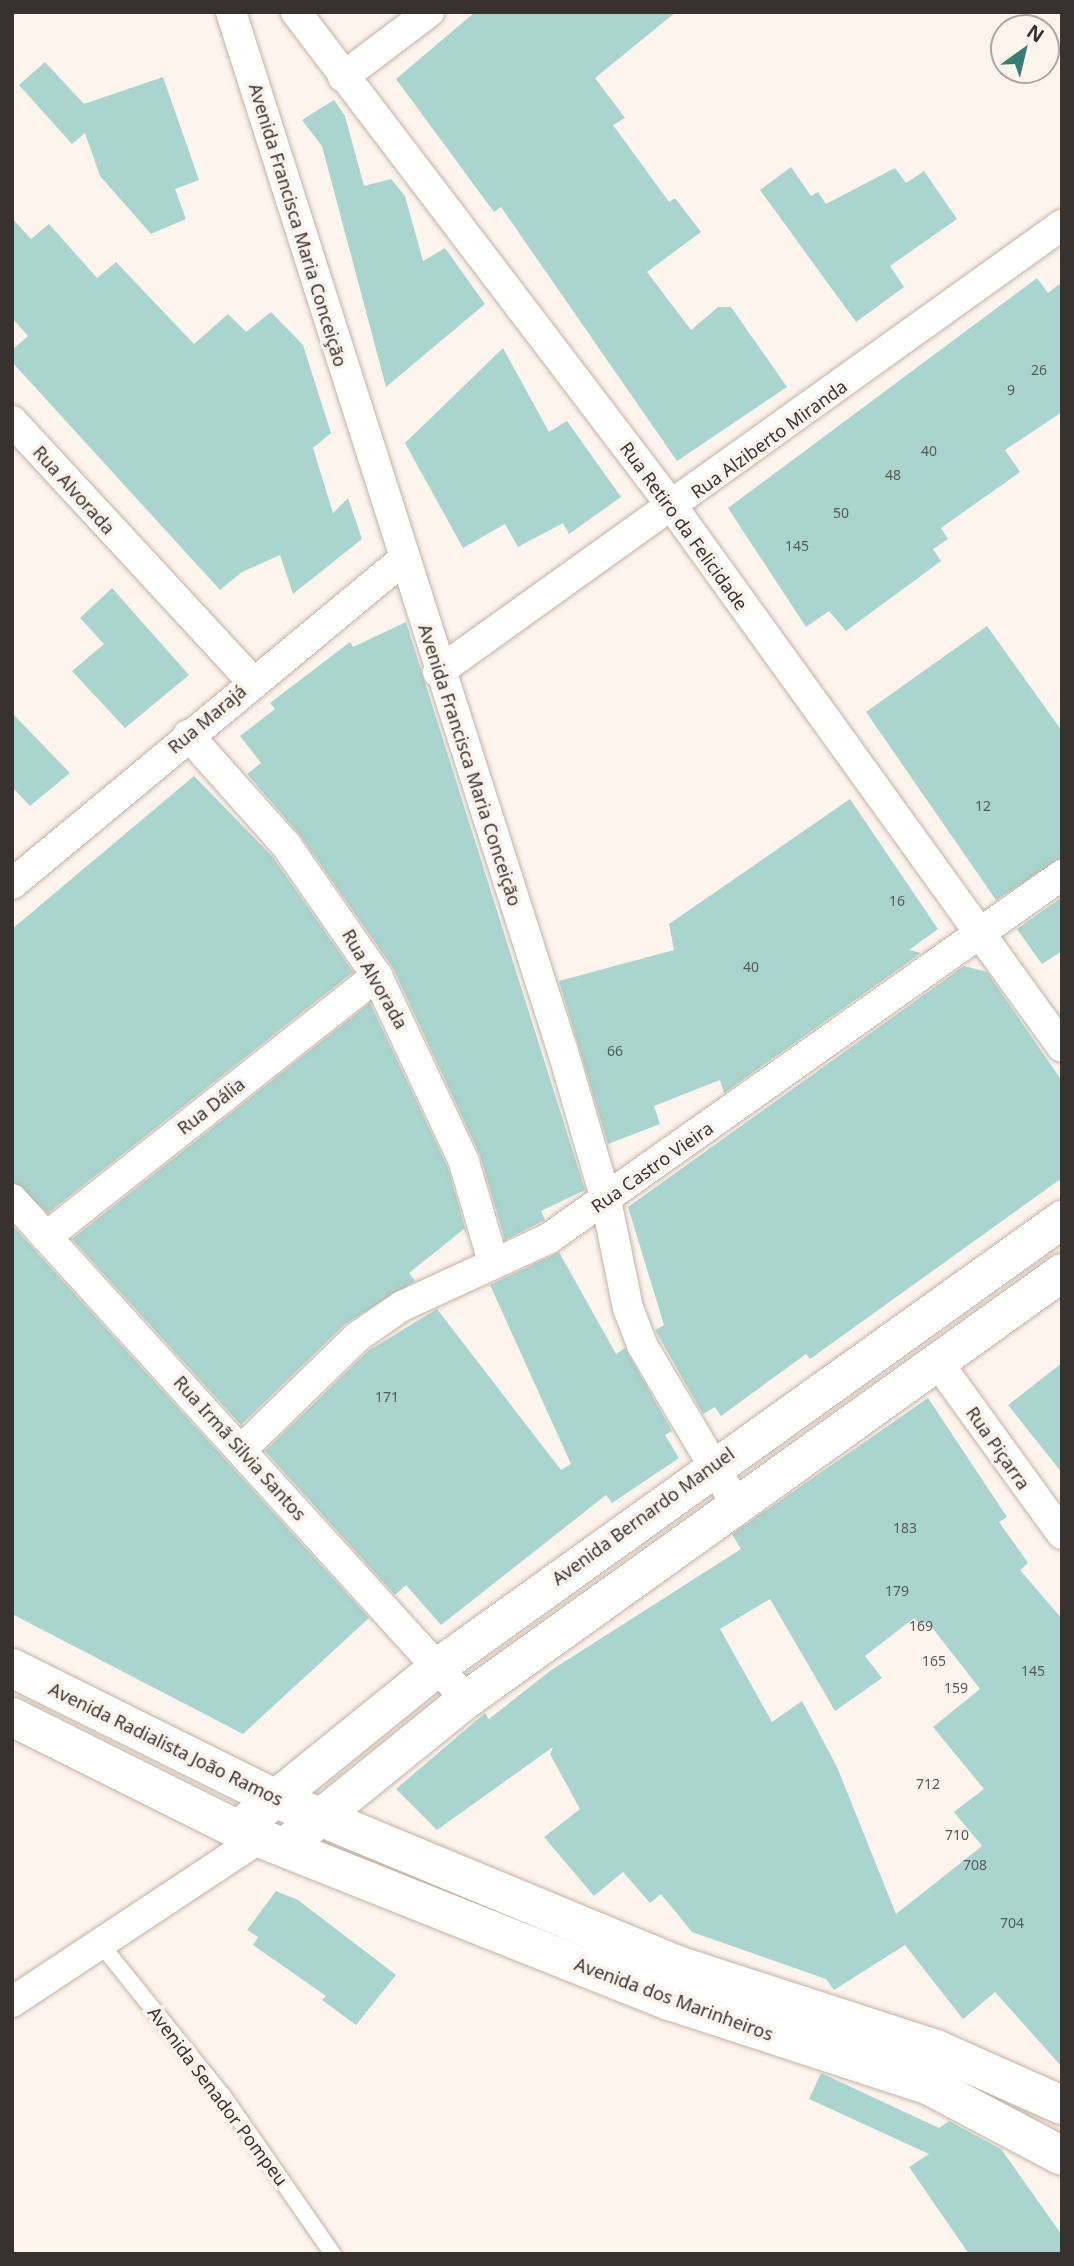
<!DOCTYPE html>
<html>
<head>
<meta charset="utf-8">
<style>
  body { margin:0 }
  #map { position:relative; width:1074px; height:2266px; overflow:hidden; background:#fdf4ed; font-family:"Noto Sans",sans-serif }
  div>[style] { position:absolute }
  .building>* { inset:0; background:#a9d5ce }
  .roads { filter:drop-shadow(0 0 2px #c2b3a7) drop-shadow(0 0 2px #c2b3a7) }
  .service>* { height:16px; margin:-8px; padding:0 8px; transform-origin:8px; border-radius:8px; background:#fff }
  .minor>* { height:30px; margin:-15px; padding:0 15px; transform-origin:15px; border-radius:15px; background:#fff }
  .tertiary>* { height:37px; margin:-18.5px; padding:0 18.5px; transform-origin:18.5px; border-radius:18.5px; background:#fff }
  .primary>* { height:38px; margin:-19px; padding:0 19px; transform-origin:19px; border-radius:19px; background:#fff }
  span { translate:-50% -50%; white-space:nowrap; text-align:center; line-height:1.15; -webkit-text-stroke:7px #fdf4ed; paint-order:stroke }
  .number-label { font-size:14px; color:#545b56 }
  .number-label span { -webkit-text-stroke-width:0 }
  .street-label { font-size:18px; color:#38322e }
  .frame { position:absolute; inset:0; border:14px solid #38322e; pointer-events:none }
  .north { position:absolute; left:990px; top:14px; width:70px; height:70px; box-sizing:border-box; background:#fdf4ed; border:2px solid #aea6a1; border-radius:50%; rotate:34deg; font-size:19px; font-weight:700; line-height:28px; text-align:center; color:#38322e }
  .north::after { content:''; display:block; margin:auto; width:24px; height:32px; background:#377d73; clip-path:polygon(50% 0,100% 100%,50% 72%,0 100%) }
</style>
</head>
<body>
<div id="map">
  <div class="building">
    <div style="clip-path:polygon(475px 12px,676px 12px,595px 78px,625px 118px,613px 125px,669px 202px,675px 198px,701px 232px,647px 272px,691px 330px,718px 307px,731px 307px,787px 387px,677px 461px,501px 207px,494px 212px,396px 79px)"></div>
    <div style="clip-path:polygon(45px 62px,84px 104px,163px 77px,199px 180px,175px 189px,186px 219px,151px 234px,100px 176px,85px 133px,72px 144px,19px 85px)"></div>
    <div style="clip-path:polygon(334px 100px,345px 116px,364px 186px,391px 179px,405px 196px,423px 261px,445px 248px,485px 304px,386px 387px,322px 146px,302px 120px)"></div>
    <div style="clip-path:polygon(791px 167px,811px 196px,818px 192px,826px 204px,895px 168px,906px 183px,924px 171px,957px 219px,890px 266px,904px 287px,856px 322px,760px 190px)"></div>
    <div style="clip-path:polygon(12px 218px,31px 239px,49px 224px,97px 278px,116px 262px,194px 344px,228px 314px,246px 332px,271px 312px,303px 345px,331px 433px,313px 448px,333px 513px,348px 498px,362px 539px,293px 594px,280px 555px,242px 572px,220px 590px,12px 362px,12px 350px,28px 336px,12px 318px)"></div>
    <div style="clip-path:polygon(1037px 278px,1048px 293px,1062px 282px,1062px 412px,1005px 450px,1020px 472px,941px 528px,948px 539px,933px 549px,941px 561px,846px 631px,829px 611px,806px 627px,728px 508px)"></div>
    <div style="clip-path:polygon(503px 348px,549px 432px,567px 421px,621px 497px,569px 534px,563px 523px,518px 547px,505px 524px,463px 548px,405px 443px)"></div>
    <div style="clip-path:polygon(112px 588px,189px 675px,125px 728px,72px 671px,104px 644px,80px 618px)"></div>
    <div style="clip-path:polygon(406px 622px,585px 1190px,541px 1211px,545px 1220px,505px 1240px,480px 1155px,393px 968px,300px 835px,247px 774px,261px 763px,240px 736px,275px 709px,270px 703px,350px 642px,353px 647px)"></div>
    <div style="clip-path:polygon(987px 626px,1062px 731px,1062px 858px,996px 900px,866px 712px)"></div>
    <div style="clip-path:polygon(12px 713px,70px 773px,30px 806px,12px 787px)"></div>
    <div style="clip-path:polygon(194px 776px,272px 856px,353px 972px,48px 1213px,12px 1182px,12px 929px)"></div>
    <div style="clip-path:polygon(850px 799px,938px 929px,909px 950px,921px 953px,724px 1093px,720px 1080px,654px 1106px,660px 1124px,608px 1144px,559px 981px,674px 950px,669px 924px)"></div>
    <div style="clip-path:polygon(1062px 897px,1062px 951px,1042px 964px,1017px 929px)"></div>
    <div style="clip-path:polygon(964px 966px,987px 972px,1062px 1081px,1062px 1178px,810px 1359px,806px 1354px,721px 1416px,715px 1407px,703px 1414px,655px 1330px,664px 1325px,628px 1207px)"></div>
    <div style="clip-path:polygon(370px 1003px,448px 1168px,467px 1235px,464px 1229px,409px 1273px,415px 1281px,345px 1324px,241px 1425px,72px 1239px)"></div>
    <div style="clip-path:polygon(12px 1225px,369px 1618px,243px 1734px,12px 1614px)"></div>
    <div style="clip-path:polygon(559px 1252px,616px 1354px,625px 1348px,672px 1431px,665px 1435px,679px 1458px,612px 1503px,606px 1495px,441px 1625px,406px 1585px,395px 1595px,265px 1451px,368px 1351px,437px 1309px,561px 1470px,571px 1464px,490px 1285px)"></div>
    <div style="clip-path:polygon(1062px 1363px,1062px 1473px,1008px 1405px)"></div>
    <div style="clip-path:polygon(evenodd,928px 1398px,1007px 1517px,999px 1522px,1028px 1563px,1020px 1570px,1062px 1619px,1062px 2067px,995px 1992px,963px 2019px,905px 1945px,834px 1990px,826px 1979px,692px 1932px,661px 1894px,650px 1903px,623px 1872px,594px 1896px,544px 1837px,580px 1809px,550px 1754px,553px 1747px,437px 1830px,396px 1789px,485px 1713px,489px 1719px,550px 1671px,741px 1549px,732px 1534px,928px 1398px,770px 1599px,835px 1711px,882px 1678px,865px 1656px,914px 1618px,920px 1625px,927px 1621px,980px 1689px,933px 1727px,984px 1789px,954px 1812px,982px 1846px,896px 1914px,837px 1767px,802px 1701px,772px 1722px,720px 1629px,770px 1599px)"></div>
    <div style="clip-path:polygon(276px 1891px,298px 1900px,396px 1975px,356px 2025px,322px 2000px,326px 1996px,253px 1945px,258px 1937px,247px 1930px)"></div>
    <div style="clip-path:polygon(821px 2073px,939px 2128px,949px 2121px,1001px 2149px,1062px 2235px,1062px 2254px,969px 2254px,909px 2167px,929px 2154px,809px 2099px)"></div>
  </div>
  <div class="roads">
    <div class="service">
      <div style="left:99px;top:1942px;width:198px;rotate:51.2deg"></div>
      <div style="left:223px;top:2096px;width:193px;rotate:55.2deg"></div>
    </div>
    <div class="minor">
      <div style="left:231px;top:12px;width:1092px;rotate:72.3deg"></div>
      <div style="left:563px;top:1052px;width:154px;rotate:73.8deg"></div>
      <div style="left:606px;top:1200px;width:110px;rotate:78.5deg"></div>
      <div style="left:628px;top:1308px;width:40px;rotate:69deg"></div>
      <div style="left:642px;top:1345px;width:185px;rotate:59.4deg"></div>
      <div style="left:296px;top:12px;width:624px;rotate:52.74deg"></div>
      <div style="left:674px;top:509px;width:663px;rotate:54.2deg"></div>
      <div style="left:343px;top:77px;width:108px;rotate:-37.1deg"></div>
      <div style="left:12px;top:421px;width:354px;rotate:47.3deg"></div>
      <div style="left:438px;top:672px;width:768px;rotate:-35.62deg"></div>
      <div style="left:188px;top:735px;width:147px;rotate:48.3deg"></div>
      <div style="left:286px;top:845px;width:160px;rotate:55.2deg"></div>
      <div style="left:377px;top:976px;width:205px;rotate:64.9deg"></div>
      <div style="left:464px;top:1162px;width:104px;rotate:73.8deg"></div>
      <div style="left:12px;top:884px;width:509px;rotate:-39.66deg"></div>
      <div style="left:12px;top:1199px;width:675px;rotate:47.76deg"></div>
      <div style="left:46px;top:1237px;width:422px;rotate:-38.3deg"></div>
      <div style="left:936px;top:1360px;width:215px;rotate:54.1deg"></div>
      <div style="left:242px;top:1449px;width:161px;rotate:-44.2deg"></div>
      <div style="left:357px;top:1337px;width:55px;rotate:-34.6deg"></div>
      <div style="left:402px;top:1306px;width:161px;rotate:-24.7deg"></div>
      <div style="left:548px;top:1239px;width:630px;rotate:-35.31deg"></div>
      <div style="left:12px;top:2002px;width:297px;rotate:-33.5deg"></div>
    </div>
    <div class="tertiary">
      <div style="left:237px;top:1829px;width:259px;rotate:-39deg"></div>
      <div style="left:438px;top:1666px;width:768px;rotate:-35.62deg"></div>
      <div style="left:283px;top:1847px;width:235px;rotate:-39deg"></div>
      <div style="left:466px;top:1699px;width:733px;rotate:-35.62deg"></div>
    </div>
    <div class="primary">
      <div style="left:12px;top:1668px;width:292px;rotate:26.4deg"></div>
      <div style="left:274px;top:1798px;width:436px;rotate:22.5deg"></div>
      <div style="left:677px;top:1965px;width:272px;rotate:18deg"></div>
      <div style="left:936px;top:2049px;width:138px;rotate:24deg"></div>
      <div style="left:12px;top:1717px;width:251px;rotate:26.5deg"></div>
      <div style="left:237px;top:1829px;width:466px;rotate:21.7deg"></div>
      <div style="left:670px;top:2001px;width:274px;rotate:18.1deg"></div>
      <div style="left:930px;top:2086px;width:149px;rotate:27.9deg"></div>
    </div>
  </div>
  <div class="number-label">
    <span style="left:1039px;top:370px">26</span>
    <span style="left:1011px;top:390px">9</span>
    <span style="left:929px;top:451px">40</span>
    <span style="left:893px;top:475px">48</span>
    <span style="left:841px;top:513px">50</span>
    <span style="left:797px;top:546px">145</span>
    <span style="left:983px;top:806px">12</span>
    <span style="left:897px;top:901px">16</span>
    <span style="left:751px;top:967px">40</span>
    <span style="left:615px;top:1051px">66</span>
    <span style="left:387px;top:1397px">171</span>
    <span style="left:905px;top:1528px">183</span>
    <span style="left:897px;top:1591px">179</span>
    <span style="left:921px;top:1626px">169</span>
    <span style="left:934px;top:1661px">165</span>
    <span style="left:1033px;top:1671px">145</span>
    <span style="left:956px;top:1688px">159</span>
    <span style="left:928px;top:1784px">712</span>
    <span style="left:957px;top:1835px">710</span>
    <span style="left:975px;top:1865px">708</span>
    <span style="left:1012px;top:1923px">704</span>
  </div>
  <div class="street-label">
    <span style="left:298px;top:225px;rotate:73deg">Avenida Francisca Maria Conceição</span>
    <span style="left:769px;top:439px;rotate:-36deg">Rua Alziberto Miranda</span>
    <span style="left:74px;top:490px;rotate:48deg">Rua Alvorada</span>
    <span style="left:684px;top:526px;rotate:54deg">Rua Retiro da Felicidade</span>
    <span style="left:207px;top:719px;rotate:-40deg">Rua Marajá</span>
    <span style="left:470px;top:765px;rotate:72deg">Avenida Francisca Maria Conceição</span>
    <span style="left:375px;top:979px;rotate:60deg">Rua Alvorada</span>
    <span style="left:211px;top:1106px;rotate:-38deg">Rua Dália</span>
    <span style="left:652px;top:1167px;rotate:-35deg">Rua Castro Vieira</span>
    <span style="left:240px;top:1448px;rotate:48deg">Rua Irmã Silvia Santos</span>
    <span style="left:998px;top:1448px;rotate:55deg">Rua Piçarra</span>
    <span style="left:643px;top:1516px;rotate:-36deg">Avenida Bernardo Manuel</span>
    <span style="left:166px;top:1744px;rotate:26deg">Avenida Radialista João Ramos</span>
    <span style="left:674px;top:1999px;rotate:20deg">Avenida dos Marinheiros</span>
    <span style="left:218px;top:2096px;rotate:53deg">Avenida Senador Pompeu</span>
  </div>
  <div class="frame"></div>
  <div class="north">N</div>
</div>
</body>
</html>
